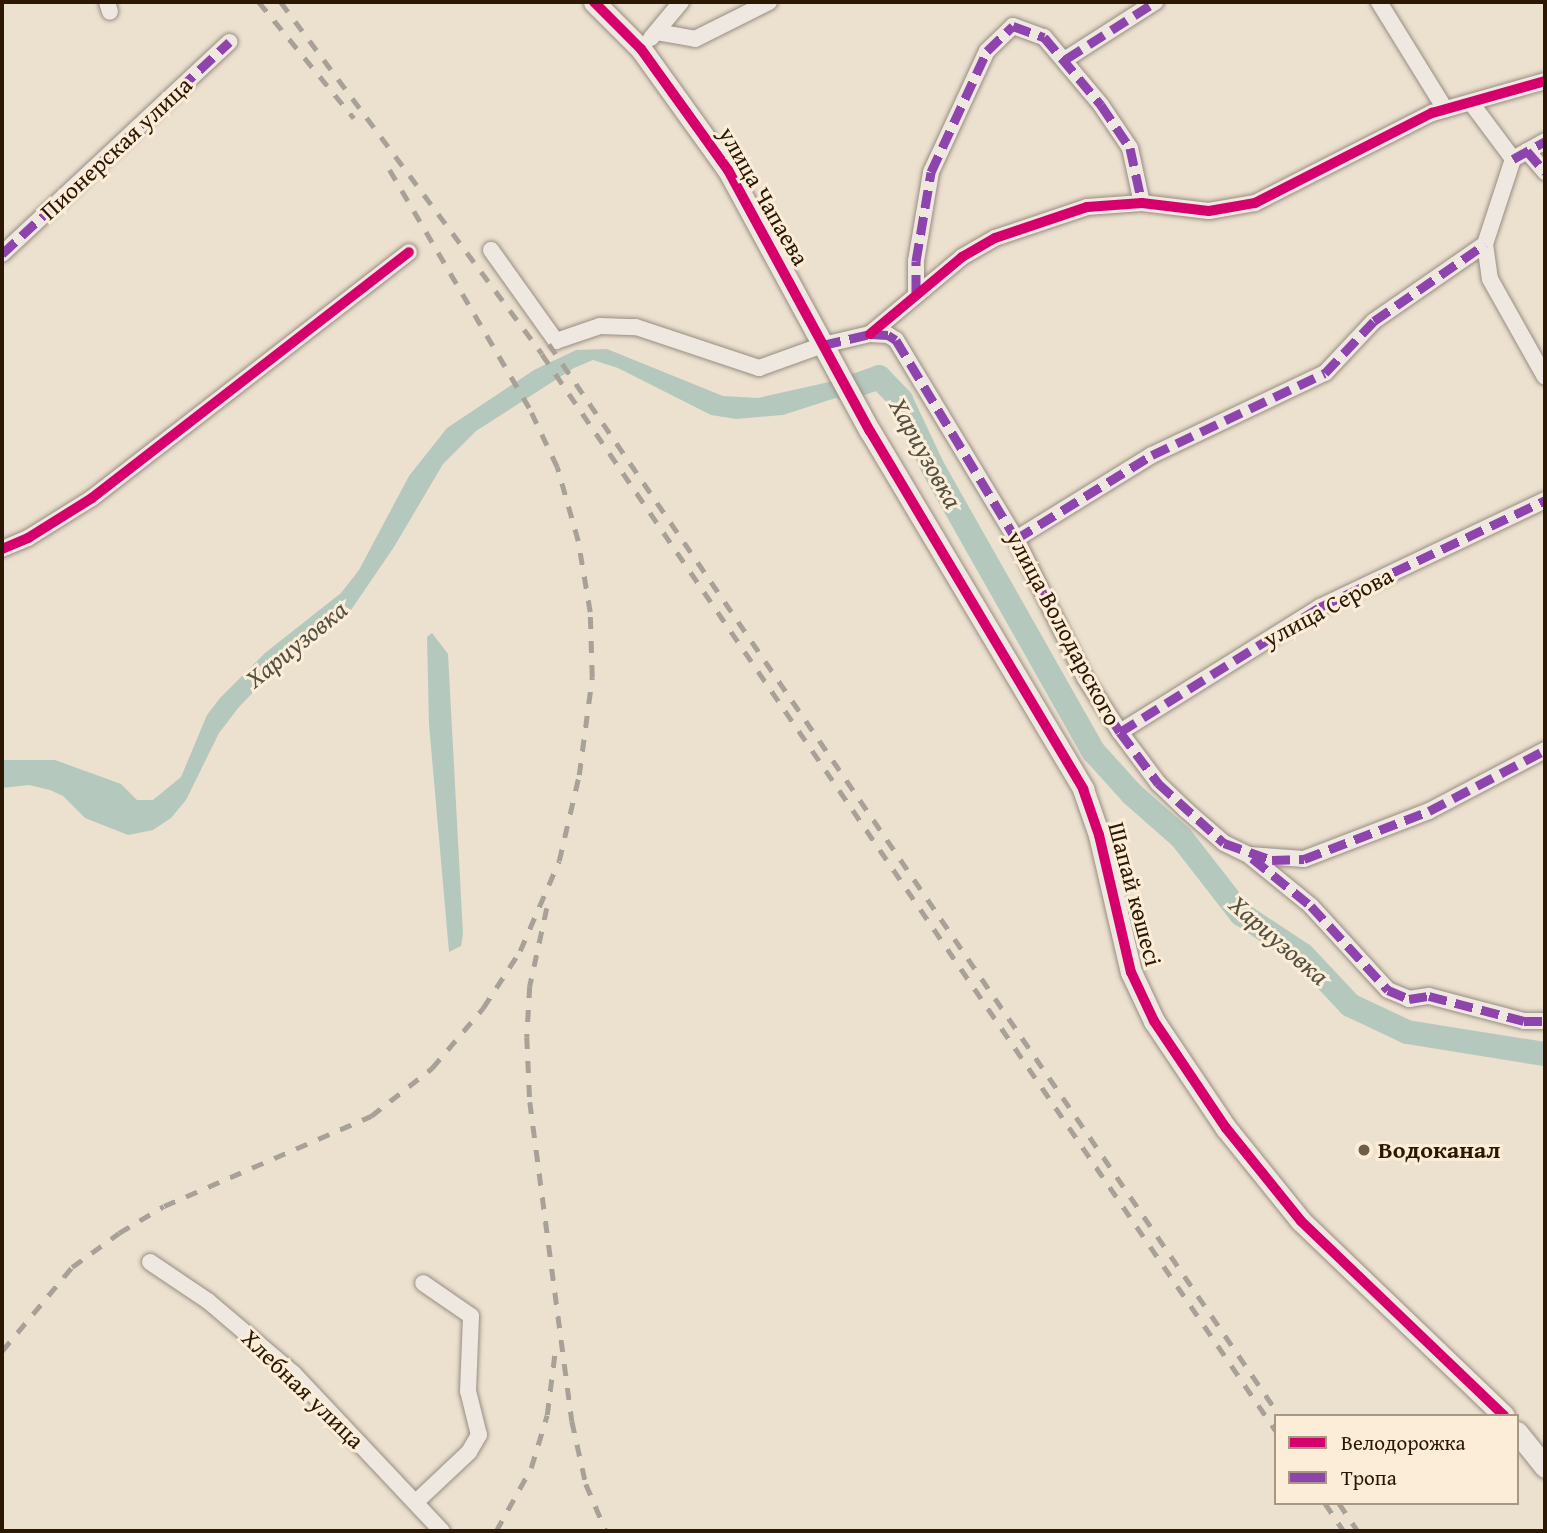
<!DOCTYPE html>
<html>
<head>
<meta charset="utf-8">
<style>
  body { margin:0 }
  #map { position:relative; width:1547px; height:1533px; overflow:hidden; background:#ece0cf; font-family:"Gentium Book Plus",serif }
  div>[style] { position:absolute }
  .water>* { inset:0; background:#b5c8be }
  .river>* { height:24px; margin:-12px; padding:0 12px; transform-origin:12px; border-radius:12px; background:#b5c8be }
  .roads { filter:drop-shadow(0 0 2px #978d81) drop-shadow(0 0 2px #978d81) }
  .minor>* { height:16px; margin:-8px; padding:0 8px; transform-origin:8px; border-radius:8px; background:#efe8e0 }
  .tertiary>* { height:21px; margin:-10.5px; padding:0 10.5px; transform-origin:10.5px; border-radius:10.5px; background:#efe8e0 }
  .rail>* { height:4.5px; margin-top:-2.25px; transform-origin:0; background:repeating-linear-gradient(90deg,#a8a198 0 12px,transparent 0 24px) }
  .quiet>* { height:9px; margin-top:-4.5px; transform-origin:0; background:repeating-linear-gradient(90deg,#8e44ad 0 18px,transparent 0 27px) }
  .cycleway>* { height:10px; margin:-5px; padding:0 5px; transform-origin:5px; border-radius:5px; background:#d6006c }
  .dots>* { width:19px; height:19px; translate:-50% -50%; box-sizing:border-box; border:4px solid #fbedd7; border-radius:50% }
  span { translate:-50% -50%; white-space:nowrap; text-align:center; line-height:1.15; -webkit-text-stroke:6px #fbedd7; paint-order:stroke }
  .street-label { font-size:24px; color:#2c1703 }
  .poi-label { font-size:24px; color:#2c1703; font-weight:700 }
  .left { translate:0 -50%; text-align:left }
  .water-label { font-size:26px; color:#545142; font-style:italic }
  .frame { position:absolute; inset:0; border:4px solid #2c1703; pointer-events:none }
  .legend { position:absolute; left:1274px; top:1414px; width:245px; height:91px; box-sizing:border-box; background:#fbedd7; border:2px solid #a89782; margin:0; padding:9px 12px; list-style:none; font-size:21px; color:#2c1703 }
  .legend li { display:flex; align-items:center; gap:14px; height:35px }
  .legend b { width:35px; border:2px solid #a89782 }
</style>
</head>
<body>
<div id="map">
  <div class="water">
    <div style="clip-path:polygon(607px 349px,723px 396px,758px 398px,874px 372px,879px 384px,783px 415px,736px 419px,711px 415px,618px 368px,593px 360px,574px 368px,476px 431px,443px 464px,394px 547px,351px 610px,263px 682px,239px 707px,219px 733px,186px 800px,171px 818px,153px 830px,128px 835px,85px 818px,63px 796px,50px 790px,29px 785px,2px 788px,2px 760px,55px 760px,121px 784px,137px 800px,153px 800px,181px 777px,207px 715px,220px 698px,265px 653px,341px 593px,359px 570px,409px 476px,447px 428px,534px 370px,576px 350px)"></div>
    <div style="clip-path:polygon(432px 633px,448px 654px,463px 934px,461px 946px,449px 952px,429px 724px,427px 637px)"></div>
  </div>
  <div class="river">
    <div style="left:845px;top:389px;width:36px;rotate:-19deg"></div>
    <div style="left:879px;top:377px;width:32px;rotate:46deg"></div>
    <div style="left:901px;top:400px;width:75px;rotate:64.8deg"></div>
    <div style="left:933px;top:468px;width:326px;rotate:60.5deg"></div>
    <div style="left:1094px;top:752px;width:57px;rotate:47.9deg"></div>
    <div style="left:1132px;top:794px;width:65px;rotate:41.3deg"></div>
    <div style="left:1181px;top:837px;width:98px;rotate:52.1deg"></div>
    <div style="left:1241px;top:914px;width:74px;rotate:33.5deg"></div>
    <div style="left:1303px;top:955px;width:69px;rotate:46.8deg"></div>
    <div style="left:1350px;top:1005px;width:63px;rotate:25.3deg"></div>
    <div style="left:1407px;top:1032px;width:140px;rotate:9.1deg"></div>
  </div>
  <div class="roads">
    <div class="minor">
      <div style="left:107px;top:2px;width:10px;rotate:73deg"></div>
      <div style="left:1379px;top:2px;width:126px;rotate:58.3deg"></div>
      <div style="left:657px;top:32px;width:39px;rotate:10deg"></div>
      <div style="left:695px;top:39px;width:83px;rotate:-26.6deg"></div>
      <div style="left:651px;top:38px;width:47px;rotate:-50.2deg"></div>
      <div style="left:1066px;top:59px;width:106px;rotate:-32.6deg"></div>
      <div style="left:1472px;top:104px;width:69px;rotate:53.3deg"></div>
      <div style="left:1513px;top:159px;width:89px;rotate:108.2deg"></div>
      <div style="left:1485px;top:244px;width:35px;rotate:82deg"></div>
      <div style="left:1490px;top:279px;width:112px;rotate:60.7deg"></div>
      <div style="left:1527px;top:151px;width:28px;rotate:49deg"></div>
      <div style="left:1513px;top:159px;width:37px;rotate:-29deg"></div>
      <div style="left:491px;top:250px;width:112px;rotate:54.5deg"></div>
      <div style="left:556px;top:341px;width:46px;rotate:-18.8deg"></div>
      <div style="left:600px;top:326px;width:36px;rotate:2deg"></div>
      <div style="left:636px;top:327px;width:130px;rotate:18.4deg"></div>
      <div style="left:759px;top:368px;width:68px;rotate:-19.8deg"></div>
      <div style="left:823px;top:345px;width:48px;rotate:-13.2deg"></div>
      <div style="left:870px;top:334px;width:18px;rotate:3deg"></div>
      <div style="left:888px;top:335px;width:9px;rotate:32deg"></div>
      <div style="left:896px;top:340px;width:232px;rotate:58.9deg"></div>
      <div style="left:1016px;top:539px;width:155px;rotate:63.6deg"></div>
      <div style="left:1085px;top:678px;width:64px;rotate:57.1deg"></div>
      <div style="left:1120px;top:732px;width:64px;rotate:53.3deg"></div>
      <div style="left:1158px;top:783px;width:39px;rotate:44deg"></div>
      <div style="left:1186px;top:810px;width:50px;rotate:41deg"></div>
      <div style="left:1224px;top:843px;width:28px;rotate:26deg"></div>
      <div style="left:1249px;top:855px;width:55px;rotate:4.2deg"></div>
      <div style="left:1304px;top:859px;width:134px;rotate:-21deg"></div>
      <div style="left:1429px;top:811px;width:131px;rotate:-27.7deg"></div>
      <div style="left:2px;top:254px;width:311px;rotate:-43deg"></div>
      <div style="left:916px;top:293px;width:32px;rotate:-90deg"></div>
      <div style="left:916px;top:261px;width:90px;rotate:-80.4deg"></div>
      <div style="left:931px;top:172px;width:133px;rotate:-65.2deg"></div>
      <div style="left:987px;top:51px;width:36px;rotate:-44deg"></div>
      <div style="left:1013px;top:26px;width:33px;rotate:20deg"></div>
      <div style="left:1044px;top:37px;width:89px;rotate:50deg"></div>
      <div style="left:1101px;top:105px;width:52px;rotate:56deg"></div>
      <div style="left:1130px;top:148px;width:56px;rotate:77.7deg"></div>
      <div style="left:870px;top:334px;width:120px;rotate:-39.9deg"></div>
      <div style="left:962px;top:257px;width:38px;rotate:-30deg"></div>
      <div style="left:995px;top:238px;width:97px;rotate:-18.6deg"></div>
      <div style="left:1087px;top:207px;width:55px;rotate:-4.2deg"></div>
      <div style="left:1142px;top:203px;width:67px;rotate:6.8deg"></div>
      <div style="left:1209px;top:211px;width:47px;rotate:-9.9deg"></div>
      <div style="left:1255px;top:203px;width:199px;rotate:-27deg"></div>
      <div style="left:1432px;top:113px;width:117px;rotate:-15.8deg"></div>
      <div style="left:1016px;top:539px;width:160px;rotate:-31.7deg"></div>
      <div style="left:1152px;top:455px;width:191px;rotate:-25.4deg"></div>
      <div style="left:1325px;top:373px;width:71px;rotate:-46.7deg"></div>
      <div style="left:1374px;top:321px;width:135px;rotate:-34.7deg"></div>
      <div style="left:2px;top:549px;width:28px;rotate:-23deg"></div>
      <div style="left:28px;top:538px;width:75px;rotate:-32deg"></div>
      <div style="left:92px;top:498px;width:401px;rotate:-37.8deg"></div>
      <div style="left:1120px;top:732px;width:236px;rotate:-32deg"></div>
      <div style="left:1320px;top:607px;width:249px;rotate:-25.4deg"></div>
      <div style="left:1251px;top:857px;width:77px;rotate:39.2deg"></div>
      <div style="left:1311px;top:906px;width:114px;rotate:47.5deg"></div>
      <div style="left:1388px;top:990px;width:23px;rotate:23deg"></div>
      <div style="left:1409px;top:999px;width:20px;rotate:-9deg"></div>
      <div style="left:1429px;top:996px;width:98px;rotate:14.7deg"></div>
      <div style="left:1524px;top:1021px;width:21px"></div>
      <div style="left:150px;top:1262px;width:70px;rotate:33.9deg"></div>
      <div style="left:208px;top:1301px;width:111px;rotate:40.3deg"></div>
      <div style="left:293px;top:1373px;width:217px;rotate:46.7deg"></div>
      <div style="left:416px;top:1502px;width:73px;rotate:-43.3deg"></div>
      <div style="left:469px;top:1452px;width:20px;rotate:-60deg"></div>
      <div style="left:479px;top:1435px;width:45px;rotate:-104deg"></div>
      <div style="left:468px;top:1391px;width:75px;rotate:-87.7deg"></div>
      <div style="left:471px;top:1316px;width:58px;rotate:-145.5deg"></div>
    </div>
    <div class="tertiary">
      <div style="left:594px;top:2px;width:66px;rotate:45deg"></div>
      <div style="left:641px;top:49px;width:149px;rotate:54.3deg"></div>
      <div style="left:728px;top:170px;width:297px;rotate:61.5deg"></div>
      <div style="left:870px;top:431px;width:417px;rotate:59.2deg"></div>
      <div style="left:1083px;top:789px;width:49px;rotate:70.8deg"></div>
      <div style="left:1099px;top:835px;width:141px;rotate:76.9deg"></div>
      <div style="left:1131px;top:972px;width:54px;rotate:64.9deg"></div>
      <div style="left:1154px;top:1021px;width:129px;rotate:56.1deg"></div>
      <div style="left:1226px;top:1128px;width:119px;rotate:51.1deg"></div>
      <div style="left:1301px;top:1221px;width:281px;rotate:43.8deg"></div>
      <div style="left:1517px;top:1432px;width:45px;rotate:51.3deg"></div>
    </div>
  </div>
  <div class="rail">
    <div style="left:259px;top:2px;width:150px;rotate:50.7deg"></div>
    <div style="left:281px;top:2px;width:438px;rotate:53.4deg"></div>
    <div style="left:542px;top:354px;width:1303px;rotate:55.72deg"></div>
    <div style="left:549px;top:344px;width:1298px;rotate:55.71deg"></div>
    <div style="left:547px;top:908px;width:80px;rotate:102.3deg"></div>
    <div style="left:530px;top:986px;width:51px;rotate:93.4deg"></div>
    <div style="left:527px;top:1037px;width:65px;rotate:87.4deg"></div>
    <div style="left:530px;top:1102px;width:322px;rotate:82.5deg"></div>
    <div style="left:572px;top:1421px;width:65px;rotate:77.5deg"></div>
    <div style="left:586px;top:1484px;width:51px;rotate:66.9deg"></div>
    <div style="left:2px;top:1351px;width:109px;rotate:-50.2deg"></div>
    <div style="left:72px;top:1267px;width:58px;rotate:-35.9deg"></div>
    <div style="left:119px;top:1233px;width:52px;rotate:-31deg"></div>
    <div style="left:164px;top:1206px;width:226px;rotate:-23.5deg"></div>
    <div style="left:371px;top:1116px;width:78px;rotate:-38.2deg"></div>
    <div style="left:432px;top:1068px;width:79px;rotate:-49.6deg"></div>
    <div style="left:483px;top:1008px;width:68px;rotate:-57deg"></div>
    <div style="left:520px;top:951px;width:98px;rotate:-66.6deg"></div>
    <div style="left:559px;top:861px;width:88px;rotate:-76.9deg"></div>
    <div style="left:579px;top:775px;width:99px;rotate:-82.4deg"></div>
    <div style="left:592px;top:677px;width:65px;rotate:-91.8deg"></div>
    <div style="left:590px;top:612px;width:72px;rotate:-99.6deg"></div>
    <div style="left:578px;top:541px;width:77px;rotate:-105.8deg"></div>
    <div style="left:557px;top:467px;width:65px;rotate:-115.4deg"></div>
    <div style="left:529px;top:408px;width:283px;rotate:-120.4deg"></div>
    <div style="left:1325px;top:1503px;width:34px;rotate:56deg"></div>
    <div style="left:1339px;top:1503px;width:34px;rotate:56deg"></div>
    <div style="left:496px;top:1531px;width:72px;rotate:-60.9deg"></div>
    <div style="left:531px;top:1468px;width:55px;rotate:-73.2deg"></div>
    <div style="left:547px;top:1415px;width:64px;rotate:-82.8deg"></div>
  </div>
  <div class="quiet">
    <div style="left:1066px;top:59px;width:106px;rotate:-32.6deg"></div>
    <div style="left:1527px;top:151px;width:28px;rotate:49deg"></div>
    <div style="left:1513px;top:159px;width:37px;rotate:-29deg"></div>
    <div style="left:2px;top:254px;width:311px;rotate:-43deg"></div>
    <div style="left:916px;top:293px;width:32px;rotate:-90deg"></div>
    <div style="left:916px;top:261px;width:90px;rotate:-80.4deg"></div>
    <div style="left:931px;top:172px;width:133px;rotate:-65.2deg"></div>
    <div style="left:987px;top:51px;width:36px;rotate:-44deg"></div>
    <div style="left:1013px;top:26px;width:33px;rotate:20deg"></div>
    <div style="left:1044px;top:37px;width:89px;rotate:50deg"></div>
    <div style="left:1101px;top:105px;width:52px;rotate:56deg"></div>
    <div style="left:1130px;top:148px;width:56px;rotate:77.7deg"></div>
    <div style="left:823px;top:345px;width:48px;rotate:-13.2deg"></div>
    <div style="left:870px;top:334px;width:18px;rotate:3deg"></div>
    <div style="left:888px;top:335px;width:9px;rotate:32deg"></div>
    <div style="left:896px;top:340px;width:232px;rotate:58.9deg"></div>
    <div style="left:1016px;top:539px;width:155px;rotate:63.6deg"></div>
    <div style="left:1085px;top:678px;width:64px;rotate:57.1deg"></div>
    <div style="left:1120px;top:732px;width:64px;rotate:53.3deg"></div>
    <div style="left:1158px;top:783px;width:89px;rotate:42.3deg"></div>
    <div style="left:1224px;top:843px;width:51px;rotate:19.5deg"></div>
    <div style="left:1272px;top:860px;width:32px;rotate:-2deg"></div>
    <div style="left:1304px;top:859px;width:134px;rotate:-21deg"></div>
    <div style="left:1429px;top:811px;width:131px;rotate:-27.7deg"></div>
    <div style="left:1016px;top:539px;width:160px;rotate:-31.7deg"></div>
    <div style="left:1152px;top:455px;width:191px;rotate:-25.4deg"></div>
    <div style="left:1325px;top:373px;width:71px;rotate:-46.7deg"></div>
    <div style="left:1374px;top:321px;width:135px;rotate:-34.7deg"></div>
    <div style="left:1120px;top:732px;width:236px;rotate:-32deg"></div>
    <div style="left:1320px;top:607px;width:249px;rotate:-25.4deg"></div>
    <div style="left:1252px;top:858px;width:76px;rotate:39.1deg"></div>
    <div style="left:1311px;top:906px;width:114px;rotate:47.5deg"></div>
    <div style="left:1388px;top:990px;width:23px;rotate:23deg"></div>
    <div style="left:1409px;top:999px;width:20px;rotate:-9deg"></div>
    <div style="left:1429px;top:996px;width:98px;rotate:14.7deg"></div>
    <div style="left:1524px;top:1021px;width:21px"></div>
  </div>
  <div class="cycleway">
    <div style="left:594px;top:2px;width:66px;rotate:45deg"></div>
    <div style="left:641px;top:49px;width:149px;rotate:54.3deg"></div>
    <div style="left:728px;top:170px;width:297px;rotate:61.5deg"></div>
    <div style="left:870px;top:431px;width:417px;rotate:59.2deg"></div>
    <div style="left:1083px;top:789px;width:49px;rotate:70.8deg"></div>
    <div style="left:1099px;top:835px;width:141px;rotate:76.9deg"></div>
    <div style="left:1131px;top:972px;width:54px;rotate:64.9deg"></div>
    <div style="left:1154px;top:1021px;width:129px;rotate:56.1deg"></div>
    <div style="left:1226px;top:1128px;width:119px;rotate:51.1deg"></div>
    <div style="left:1301px;top:1221px;width:281px;rotate:43.8deg"></div>
    <div style="left:870px;top:334px;width:120px;rotate:-39.9deg"></div>
    <div style="left:962px;top:257px;width:38px;rotate:-30deg"></div>
    <div style="left:995px;top:238px;width:97px;rotate:-18.6deg"></div>
    <div style="left:1087px;top:207px;width:55px;rotate:-4.2deg"></div>
    <div style="left:1142px;top:203px;width:67px;rotate:6.8deg"></div>
    <div style="left:1209px;top:211px;width:47px;rotate:-9.9deg"></div>
    <div style="left:1255px;top:203px;width:199px;rotate:-27deg"></div>
    <div style="left:1432px;top:113px;width:117px;rotate:-15.8deg"></div>
    <div style="left:2px;top:549px;width:28px;rotate:-23deg"></div>
    <div style="left:28px;top:538px;width:75px;rotate:-32deg"></div>
    <div style="left:92px;top:498px;width:401px;rotate:-37.8deg"></div>
  </div>
  <div class="dots">
    <div style="left:1364px;top:1150px;background:#6f5d4a"></div>
  </div>
  <div class="street-label">
    <span style="left:116px;top:148px;rotate:-43deg">Пионерская улица</span>
    <span style="left:764px;top:196px;rotate:60deg">улица Чапаева</span>
    <span style="left:1328px;top:607px;rotate:-28deg">улица Серова</span>
    <span style="left:1064px;top:628px;rotate:62deg">улица Володарского</span>
    <span style="left:1135px;top:894px;rotate:75deg">Шапай көшесі</span>
    <span style="left:303px;top:1389px;rotate:44deg">Хлебная улица</span>
  </div>
  <div class="poi-label">
    <span class="left" style="left:1378px;top:1150px">Водоканал</span>
  </div>
  <div class="water-label">
    <span style="left:926px;top:453px;rotate:61deg">Хариузовка</span>
    <span style="left:296px;top:644px;rotate:-39deg">Хариузовка</span>
    <span style="left:1279px;top:940px;rotate:41deg">Хариузовка</span>
  </div>
  <div class="frame"></div>
  <ul class="legend">
  <li><b style="height:9px;background:#d6006c"></b>Велодорожка</li>
  <li><b style="height:9px;background:#8e44ad"></b>Тропа</li>
  </ul>
</div>
</body>
</html>
